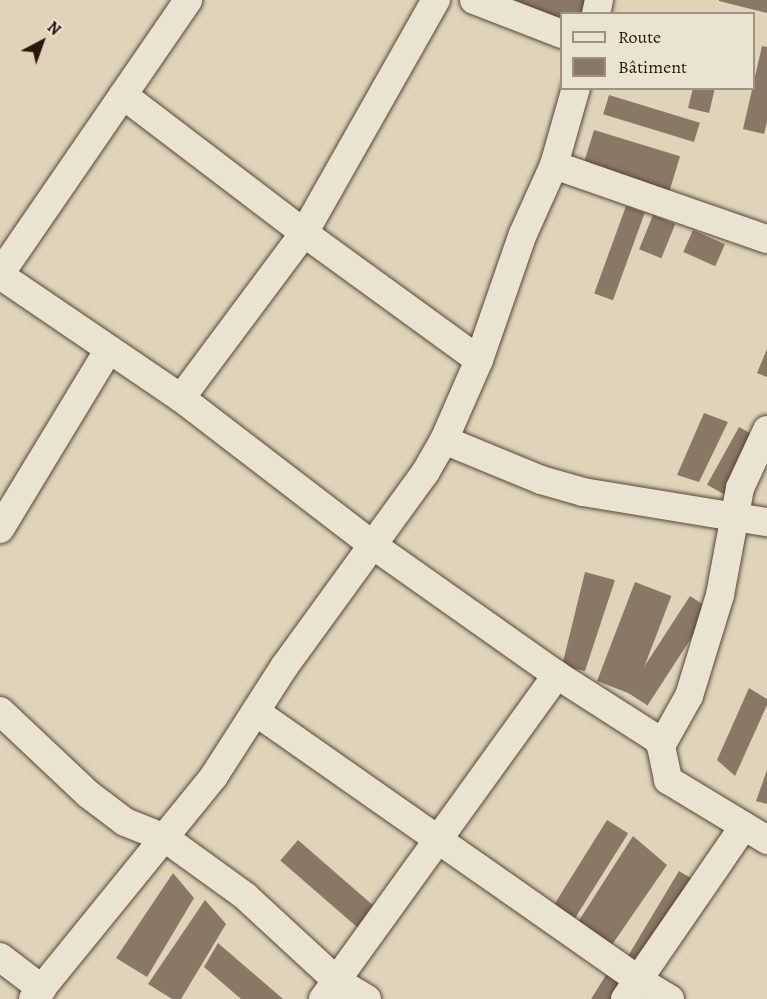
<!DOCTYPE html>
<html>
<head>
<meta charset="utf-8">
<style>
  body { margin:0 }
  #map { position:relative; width:767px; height:999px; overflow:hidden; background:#dfd4ba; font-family:Alegreya,serif }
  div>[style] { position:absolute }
  .building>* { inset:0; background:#8a7866; transform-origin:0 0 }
  .roads { filter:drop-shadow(0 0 2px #5a4538) drop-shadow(0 0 2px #5a4538) }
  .minor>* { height:28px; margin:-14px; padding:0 14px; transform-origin:14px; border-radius:14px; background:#eae3d2 }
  span { translate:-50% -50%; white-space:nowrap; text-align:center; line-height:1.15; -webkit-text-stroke:4.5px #eae3d2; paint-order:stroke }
  .legend { position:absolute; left:560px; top:12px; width:195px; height:78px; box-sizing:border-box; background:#eae3d2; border:2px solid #9f9183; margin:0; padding:8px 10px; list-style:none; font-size:18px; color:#2e150c }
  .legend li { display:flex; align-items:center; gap:12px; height:30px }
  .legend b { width:30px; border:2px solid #9f9183 }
  .north { position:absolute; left:12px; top:12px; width:60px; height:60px; -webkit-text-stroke:4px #eae3d2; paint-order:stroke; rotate:41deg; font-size:16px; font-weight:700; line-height:24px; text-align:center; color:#2e150c }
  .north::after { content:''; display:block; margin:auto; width:21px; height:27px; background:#2e150c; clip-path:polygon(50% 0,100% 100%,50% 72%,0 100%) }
</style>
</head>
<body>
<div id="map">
  <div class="building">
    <div style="clip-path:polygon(492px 0,586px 0,581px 14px,562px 14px,562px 25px)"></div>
    <div style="clip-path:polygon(767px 0,767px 13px,719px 1px,719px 0)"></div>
    <div style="clip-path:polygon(762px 46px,767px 47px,767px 122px,764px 134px,743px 129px)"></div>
    <div style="clip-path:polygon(693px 88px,715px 88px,709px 113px,688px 108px)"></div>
    <div style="left:609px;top:95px;width:95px;height:20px;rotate:17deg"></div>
    <div style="left:594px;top:130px;width:90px;height:38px;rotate:17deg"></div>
    <div style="left:626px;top:206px;width:20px;height:93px;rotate:20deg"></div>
    <div style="left:653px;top:215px;width:24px;height:37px;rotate:22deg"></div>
    <div style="left:693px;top:230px;width:35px;height:24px;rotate:24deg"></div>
    <div style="clip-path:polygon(767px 349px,767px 377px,757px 373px)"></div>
    <div style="clip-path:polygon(704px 413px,728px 422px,699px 482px,677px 475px)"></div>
    <div style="left:739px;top:427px;width:23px;height:66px;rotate:29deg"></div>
    <div style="clip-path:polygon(585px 572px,615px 580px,585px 671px,562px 666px)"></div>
    <div style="left:635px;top:582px;width:39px;height:106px;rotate:21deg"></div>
    <div style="left:690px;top:596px;width:24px;height:115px;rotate:33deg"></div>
    <div style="clip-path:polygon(749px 688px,767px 699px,767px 705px,735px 776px,717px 760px)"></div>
    <div style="clip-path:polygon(767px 770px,767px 804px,756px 801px)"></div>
    <div style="left:607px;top:820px;width:25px;height:100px;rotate:32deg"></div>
    <div style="clip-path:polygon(633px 836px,667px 865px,607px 952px,578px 922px)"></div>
    <div style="left:298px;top:840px;width:110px;height:27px;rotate:41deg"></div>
    <div style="left:679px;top:871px;width:23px;height:100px;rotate:31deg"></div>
    <div style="clip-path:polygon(173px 873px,194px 898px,147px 977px,116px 958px)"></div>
    <div style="clip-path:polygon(205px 900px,226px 924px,181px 999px,172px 999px,148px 984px)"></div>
    <div style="clip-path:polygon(218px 943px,283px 999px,241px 999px,204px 967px)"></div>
    <div style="clip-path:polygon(606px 975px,627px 988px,616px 999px,591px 999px)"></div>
  </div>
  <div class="roads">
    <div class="minor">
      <div style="left:474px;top:0;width:94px;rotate:21.1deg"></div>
      <div style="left:596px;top:14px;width:14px;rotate:-78deg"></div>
      <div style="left:123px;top:95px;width:228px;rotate:37.3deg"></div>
      <div style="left:304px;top:233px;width:216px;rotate:36deg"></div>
      <div style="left:554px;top:165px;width:225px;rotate:19.2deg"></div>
      <div style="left:0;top:274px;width:332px;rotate:-55.5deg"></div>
      <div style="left:0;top:275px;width:219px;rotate:34.2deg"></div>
      <div style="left:181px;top:398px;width:243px;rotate:37.5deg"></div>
      <div style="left:374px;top:546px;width:224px;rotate:35.2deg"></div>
      <div style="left:557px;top:675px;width:119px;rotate:32.6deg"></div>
      <div style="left:657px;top:739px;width:8px;rotate:60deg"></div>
      <div style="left:661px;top:746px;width:35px;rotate:78deg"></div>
      <div style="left:668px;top:780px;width:116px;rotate:31.2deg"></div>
      <div style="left:181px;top:398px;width:206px;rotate:-53.3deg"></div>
      <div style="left:304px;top:233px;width:268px;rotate:-60.5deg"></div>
      <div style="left:444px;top:440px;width:105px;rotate:22.4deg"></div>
      <div style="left:541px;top:480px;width:44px;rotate:15.9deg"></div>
      <div style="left:583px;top:492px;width:186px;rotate:9.3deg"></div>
      <div style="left:0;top:529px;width:210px;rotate:-58.8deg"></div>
      <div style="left:0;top:711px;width:121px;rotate:43.3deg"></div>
      <div style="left:88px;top:794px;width:46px;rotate:37.1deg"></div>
      <div style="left:125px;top:822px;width:43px;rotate:21.8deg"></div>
      <div style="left:165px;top:838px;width:99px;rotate:35.9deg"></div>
      <div style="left:245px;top:896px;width:125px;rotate:42.7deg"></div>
      <div style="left:337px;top:981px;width:35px;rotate:31deg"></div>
      <div style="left:256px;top:712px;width:469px;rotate:35deg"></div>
      <div style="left:640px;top:981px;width:35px;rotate:31deg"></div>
      <div style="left:661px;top:746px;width:57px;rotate:-60.8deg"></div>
      <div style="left:689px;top:696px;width:106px;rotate:-72.9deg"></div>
      <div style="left:720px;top:595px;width:109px;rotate:-79.4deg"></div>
      <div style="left:740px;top:488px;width:64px;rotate:-65deg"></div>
      <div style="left:0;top:957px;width:53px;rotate:37.3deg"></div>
      <div style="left:33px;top:999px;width:287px;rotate:-50.9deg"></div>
      <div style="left:214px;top:776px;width:130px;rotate:-57.3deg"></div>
      <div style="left:284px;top:667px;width:240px;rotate:-54deg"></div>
      <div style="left:425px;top:473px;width:38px;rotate:-60deg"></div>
      <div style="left:444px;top:440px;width:87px;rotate:-66.4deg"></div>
      <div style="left:479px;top:360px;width:133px;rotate:-70.8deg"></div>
      <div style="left:523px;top:234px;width:76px;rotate:-65.8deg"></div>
      <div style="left:554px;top:165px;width:80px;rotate:-74.1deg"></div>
      <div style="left:323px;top:999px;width:400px;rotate:-54.2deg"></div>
      <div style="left:625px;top:999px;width:210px;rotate:-55.5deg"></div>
    </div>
  </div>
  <ul class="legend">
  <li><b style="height:8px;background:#eae3d2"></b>Route</li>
  <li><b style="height:16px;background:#8a7866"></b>Bâtiment</li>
  </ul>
  <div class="north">N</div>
</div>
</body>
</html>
